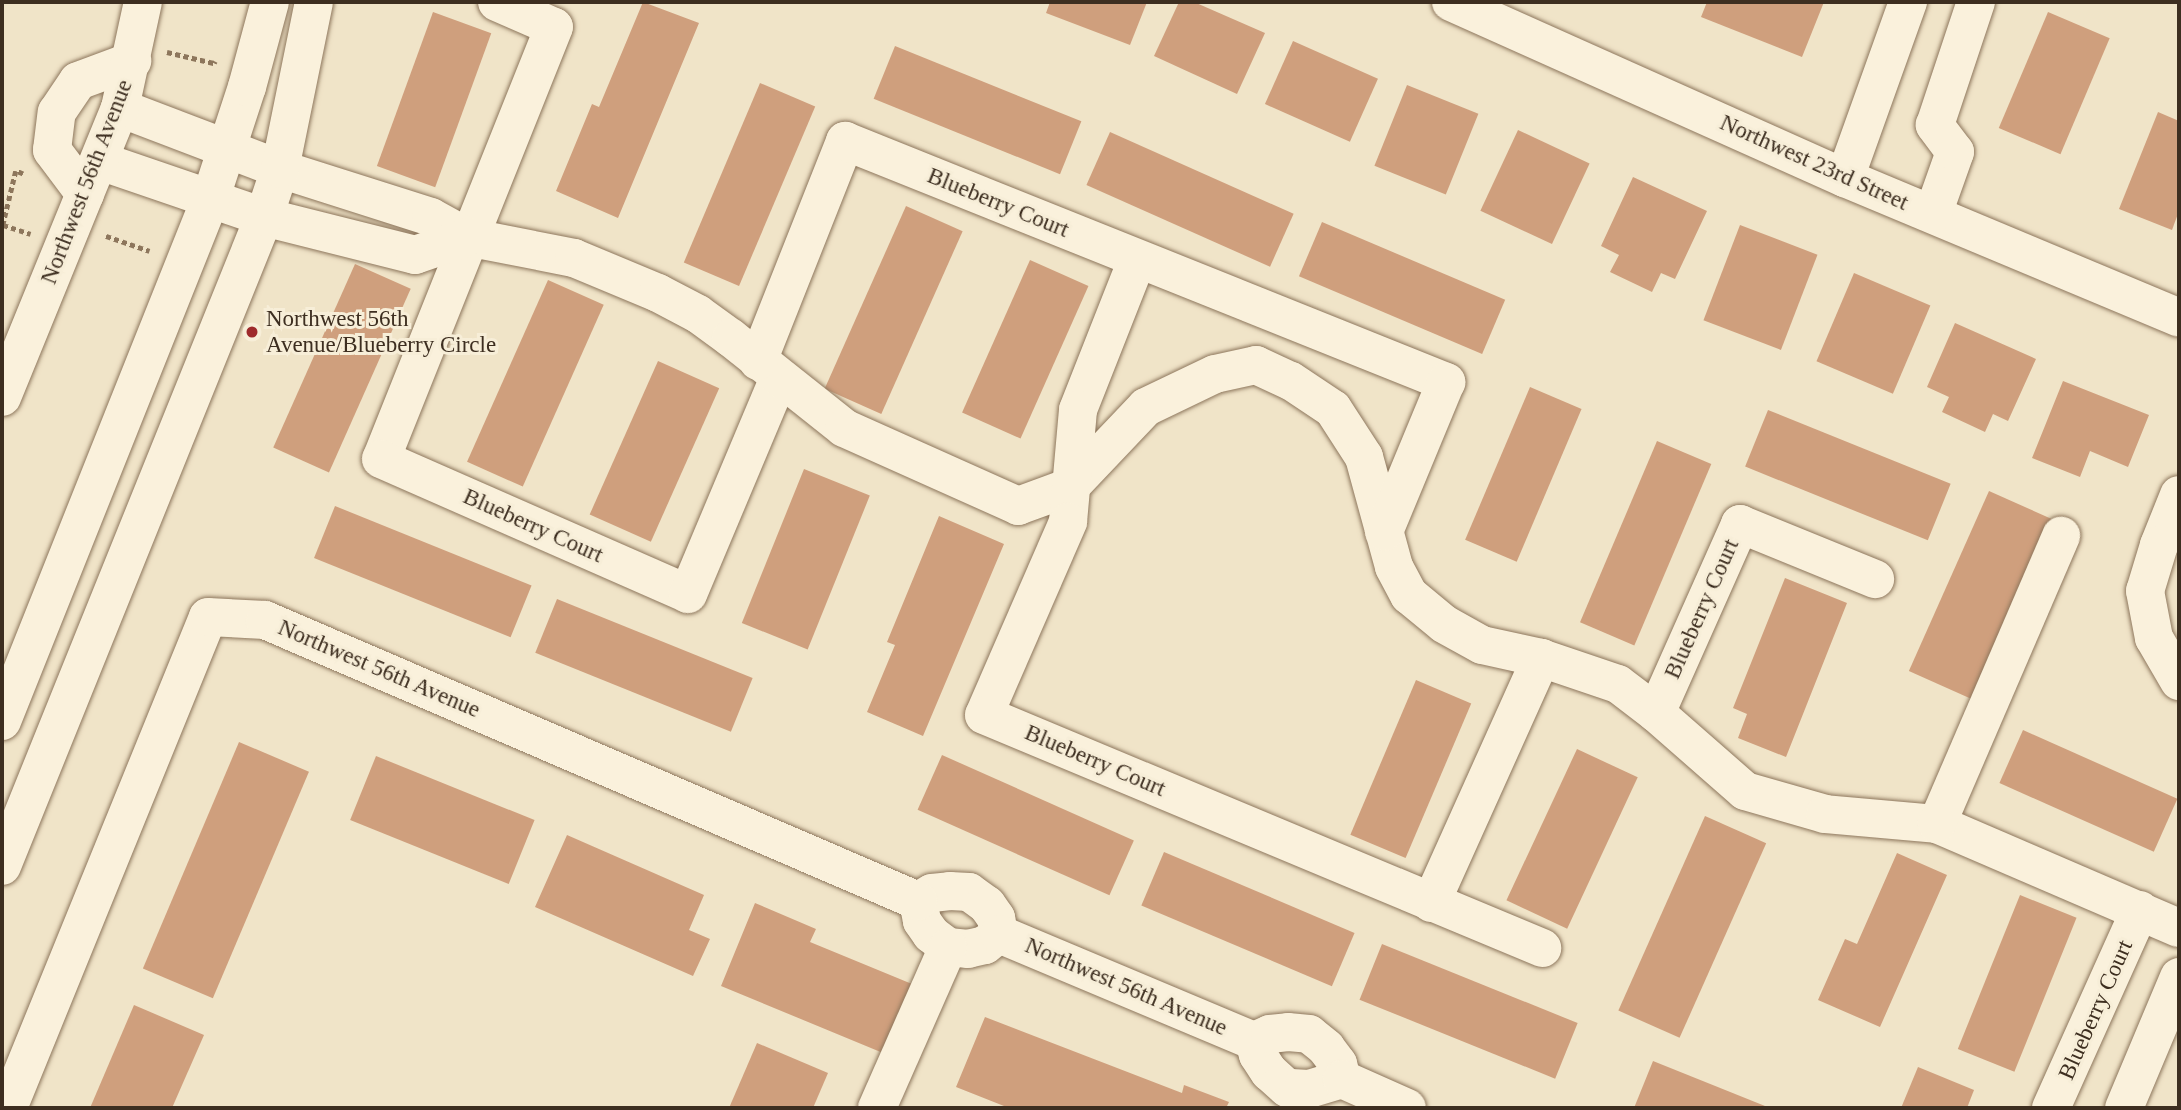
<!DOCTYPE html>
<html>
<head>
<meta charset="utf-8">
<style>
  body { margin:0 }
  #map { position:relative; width:2181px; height:1110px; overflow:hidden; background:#f0e4c8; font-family:"Times New Roman",serif }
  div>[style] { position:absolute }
  .building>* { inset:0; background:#cf9f7d; transform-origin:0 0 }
  .path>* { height:4.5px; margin-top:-2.25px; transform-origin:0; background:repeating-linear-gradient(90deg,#8d765c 0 5px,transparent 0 8.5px) }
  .roads { filter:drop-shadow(0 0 2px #8d765c) drop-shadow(0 0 2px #8d765c) }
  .minor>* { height:38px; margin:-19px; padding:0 19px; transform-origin:19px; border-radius:19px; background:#faf1dc }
  .dots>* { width:19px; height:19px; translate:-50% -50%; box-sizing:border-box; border:4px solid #f7eed8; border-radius:50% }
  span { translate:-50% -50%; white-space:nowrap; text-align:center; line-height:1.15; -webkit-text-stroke:6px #f7eed8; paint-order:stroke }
  .street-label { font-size:23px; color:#3d2e20 }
  .poi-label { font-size:23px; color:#3d2e20 }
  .left { translate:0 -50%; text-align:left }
  .frame { position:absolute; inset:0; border:4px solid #3d2e20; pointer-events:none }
</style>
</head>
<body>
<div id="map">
  <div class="building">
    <div style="clip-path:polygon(643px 2px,699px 23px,618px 218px,556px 191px,592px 104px,599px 107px)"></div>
    <div style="clip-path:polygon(1050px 2px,1147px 2px,1130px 45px,1046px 13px)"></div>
    <div style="clip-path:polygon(1179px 2px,1194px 2px,1265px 33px,1237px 94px,1154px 56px)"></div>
    <div style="clip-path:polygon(1707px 2px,1824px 2px,1802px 57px,1701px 17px)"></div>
    <div style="left:433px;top:12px;width:62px;height:164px;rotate:20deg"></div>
    <div style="left:2048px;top:12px;width:67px;height:126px;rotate:23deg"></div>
    <div style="left:1293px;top:41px;width:93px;height:69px;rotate:24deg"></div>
    <div style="left:895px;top:46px;width:201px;height:57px;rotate:22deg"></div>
    <div style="left:760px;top:83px;width:60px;height:195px;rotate:23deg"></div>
    <div style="left:1407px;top:85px;width:77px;height:87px;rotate:22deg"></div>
    <div style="clip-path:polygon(2158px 112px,2179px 121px,2179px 211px,2172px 230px,2119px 209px)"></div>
    <div style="left:1518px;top:130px;width:79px;height:89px;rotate:25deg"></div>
    <div style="left:1110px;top:132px;width:201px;height:58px;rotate:24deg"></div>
    <div style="clip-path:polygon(1633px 177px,1707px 211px,1675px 279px,1661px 273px,1652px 292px,1610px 272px,1619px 255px,1601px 246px)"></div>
    <div style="left:906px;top:206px;width:62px;height:200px;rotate:24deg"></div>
    <div style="left:1322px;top:222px;width:199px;height:59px;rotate:23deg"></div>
    <div style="left:1740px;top:225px;width:83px;height:102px;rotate:21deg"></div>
    <div style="left:1030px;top:260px;width:64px;height:167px;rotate:24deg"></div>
    <div style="left:355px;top:264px;width:61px;height:201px;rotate:24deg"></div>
    <div style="left:1854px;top:273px;width:83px;height:96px;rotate:23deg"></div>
    <div style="left:548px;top:280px;width:61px;height:199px;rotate:24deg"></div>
    <div style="clip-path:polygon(1955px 323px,2036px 359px,2008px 421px,1993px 414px,1985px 432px,1942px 412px,1949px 397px,1927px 387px)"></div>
    <div style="left:658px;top:361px;width:67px;height:168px;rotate:24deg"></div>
    <div style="clip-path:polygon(2063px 381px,2149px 415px,2128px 467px,2090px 451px,2080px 477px,2032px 458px)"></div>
    <div style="left:1530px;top:387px;width:56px;height:166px;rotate:23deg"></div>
    <div style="left:1768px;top:410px;width:197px;height:61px;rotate:22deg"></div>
    <div style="left:1657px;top:441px;width:59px;height:197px;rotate:23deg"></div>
    <div style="left:804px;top:469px;width:71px;height:166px;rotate:22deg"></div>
    <div style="left:1989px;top:491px;width:68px;height:197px;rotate:24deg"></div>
    <div style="left:335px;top:506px;width:212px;height:56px;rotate:22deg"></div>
    <div style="clip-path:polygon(939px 516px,1004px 544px,923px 736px,867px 712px,895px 645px,887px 642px)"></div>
    <div style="clip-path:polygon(1785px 578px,1847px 603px,1786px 757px,1738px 738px,1747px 714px,1733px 708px)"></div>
    <div style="left:557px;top:599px;width:211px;height:58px;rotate:22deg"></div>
    <div style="left:1416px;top:680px;width:60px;height:168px;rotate:23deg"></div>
    <div style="left:2023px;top:730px;width:169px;height:58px;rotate:24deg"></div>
    <div style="left:239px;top:742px;width:76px;height:246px;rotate:23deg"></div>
    <div style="left:1577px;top:749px;width:67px;height:167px;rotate:25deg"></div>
    <div style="left:942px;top:755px;width:210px;height:60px;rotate:24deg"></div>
    <div style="left:376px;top:756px;width:171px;height:69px;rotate:22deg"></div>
    <div style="left:1705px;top:816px;width:67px;height:213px;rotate:24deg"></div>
    <div style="clip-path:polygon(567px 835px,704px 895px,689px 930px,710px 939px,693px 976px,535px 907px)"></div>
    <div style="left:1164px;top:852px;width:207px;height:58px;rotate:23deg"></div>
    <div style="clip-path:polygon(1897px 853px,1947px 875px,1880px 1027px,1818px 1000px,1845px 939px,1857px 944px)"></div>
    <div style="left:2020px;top:895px;width:61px;height:166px;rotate:22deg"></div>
    <div style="clip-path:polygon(755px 903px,816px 929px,810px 942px,912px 984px,883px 1053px,721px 986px)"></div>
    <div style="left:1382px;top:944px;width:211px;height:60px;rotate:22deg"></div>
    <div style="clip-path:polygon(134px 1005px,204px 1035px,172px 1108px,90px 1108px)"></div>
    <div style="clip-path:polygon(985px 1017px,1182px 1093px,1184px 1085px,1229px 1102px,1226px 1108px,1009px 1108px,956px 1087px)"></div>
    <div style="clip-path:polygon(757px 1043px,828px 1073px,813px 1108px,729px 1108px)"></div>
    <div style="clip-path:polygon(1653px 1061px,1770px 1108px,1634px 1108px)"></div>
    <div style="clip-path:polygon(1918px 1067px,1974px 1090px,1967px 1108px,1901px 1108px)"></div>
  </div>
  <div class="path">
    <div style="left:167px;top:52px;width:48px;rotate:13.2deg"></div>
    <div style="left:214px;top:63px;width:2px;rotate:-63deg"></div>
    <div style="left:23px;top:174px;width:8px;rotate:-157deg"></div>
    <div style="left:16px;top:171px;width:56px;rotate:103.5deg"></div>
    <div style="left:3px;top:225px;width:29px;rotate:18deg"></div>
    <div style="left:106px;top:236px;width:46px;rotate:18.8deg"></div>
  </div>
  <div class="roads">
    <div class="minor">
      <div style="left:497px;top:2px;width:62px;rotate:23.7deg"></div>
      <div style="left:554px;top:27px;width:465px;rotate:111.8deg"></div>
      <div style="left:381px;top:459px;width:335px;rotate:23.7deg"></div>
      <div style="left:688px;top:594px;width:234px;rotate:-67.2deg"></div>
      <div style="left:1451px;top:2px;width:432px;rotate:24.1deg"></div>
      <div style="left:1845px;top:178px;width:362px;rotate:22.7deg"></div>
      <div style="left:120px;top:108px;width:171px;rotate:20.9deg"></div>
      <div style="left:280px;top:169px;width:158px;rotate:17.6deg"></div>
      <div style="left:431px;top:217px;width:41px;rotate:29.1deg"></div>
      <div style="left:467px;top:237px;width:109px;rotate:11.1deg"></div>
      <div style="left:574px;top:258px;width:91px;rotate:22.6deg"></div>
      <div style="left:658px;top:293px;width:45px;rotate:27.7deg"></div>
      <div style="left:698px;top:314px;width:41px;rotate:36deg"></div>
      <div style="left:731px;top:338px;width:144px;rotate:38.5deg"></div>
      <div style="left:844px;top:428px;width:191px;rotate:24.1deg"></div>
      <div style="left:1018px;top:506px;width:55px;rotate:-20.1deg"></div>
      <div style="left:1070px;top:487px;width:110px;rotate:-46.5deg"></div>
      <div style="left:1146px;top:407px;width:76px;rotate:-25.6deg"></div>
      <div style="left:1215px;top:374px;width:42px;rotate:-12.4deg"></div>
      <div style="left:1256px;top:365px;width:38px;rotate:25deg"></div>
      <div style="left:1291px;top:381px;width:50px;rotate:33.7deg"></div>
      <div style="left:1333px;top:409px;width:57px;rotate:57.1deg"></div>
      <div style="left:1364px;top:457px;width:114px;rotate:74.7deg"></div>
      <div style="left:1394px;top:567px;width:32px;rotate:62deg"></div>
      <div style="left:1409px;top:595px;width:45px;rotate:39.6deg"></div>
      <div style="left:1444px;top:624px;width:43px;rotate:28.9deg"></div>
      <div style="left:1482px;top:645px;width:60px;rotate:12.4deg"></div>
      <div style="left:1541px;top:658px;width:81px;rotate:18.7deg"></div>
      <div style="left:1618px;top:684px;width:48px;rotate:37.3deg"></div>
      <div style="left:1656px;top:713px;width:118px;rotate:41.2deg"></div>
      <div style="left:1745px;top:791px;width:83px;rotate:16deg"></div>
      <div style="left:1825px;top:814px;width:112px;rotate:5.1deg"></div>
      <div style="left:1937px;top:824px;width:263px;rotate:23.3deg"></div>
      <div style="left:100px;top:161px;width:173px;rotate:18.9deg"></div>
      <div style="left:264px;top:217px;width:156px;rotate:14.1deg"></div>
      <div style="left:415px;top:255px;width:55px;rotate:-19.1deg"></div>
      <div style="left:1845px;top:178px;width:187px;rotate:-70.3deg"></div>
      <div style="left:85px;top:194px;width:55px;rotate:-126.9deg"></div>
      <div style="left:52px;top:150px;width:38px;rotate:-83deg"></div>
      <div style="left:57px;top:112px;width:37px;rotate:-56deg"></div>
      <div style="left:78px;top:81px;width:58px;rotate:-20.3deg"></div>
      <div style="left:1933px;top:214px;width:66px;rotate:-70.5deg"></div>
      <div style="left:1955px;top:152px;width:34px;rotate:-127deg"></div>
      <div style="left:1935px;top:125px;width:130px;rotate:-71.6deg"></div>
      <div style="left:1137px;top:260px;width:161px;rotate:111.5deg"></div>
      <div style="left:1078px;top:410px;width:112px;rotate:95.1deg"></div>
      <div style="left:1068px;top:522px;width:210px;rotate:113.5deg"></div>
      <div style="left:984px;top:715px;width:605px;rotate:22.66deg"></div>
      <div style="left:758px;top:361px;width:237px;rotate:-68.4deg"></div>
      <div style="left:845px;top:141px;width:648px;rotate:21.85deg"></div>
      <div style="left:1446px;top:382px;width:162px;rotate:112.5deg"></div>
      <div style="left:2px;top:397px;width:312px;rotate:-67.8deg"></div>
      <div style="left:120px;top:108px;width:108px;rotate:-77.8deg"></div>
      <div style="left:2179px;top:495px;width:54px;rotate:111.8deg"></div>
      <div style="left:2159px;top:545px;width:48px;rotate:106.9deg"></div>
      <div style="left:2145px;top:591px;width:48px;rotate:79.2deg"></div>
      <div style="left:2154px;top:638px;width:50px;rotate:59.8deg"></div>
      <div style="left:1656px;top:713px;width:207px;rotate:-66deg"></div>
      <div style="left:1740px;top:524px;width:146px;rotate:22.2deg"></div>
      <div style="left:2px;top:721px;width:561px;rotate:-68.24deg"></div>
      <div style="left:210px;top:200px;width:119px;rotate:-71.9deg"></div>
      <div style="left:247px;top:87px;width:88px;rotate:-74.9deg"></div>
      <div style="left:1937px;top:824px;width:314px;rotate:-66.7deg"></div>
      <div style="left:2px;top:866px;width:700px;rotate:-68.02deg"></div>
      <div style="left:264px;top:217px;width:51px;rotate:-71.6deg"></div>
      <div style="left:280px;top:169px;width:170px;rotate:-78.5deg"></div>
      <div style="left:950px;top:891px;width:19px;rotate:3deg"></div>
      <div style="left:969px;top:892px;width:22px;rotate:36deg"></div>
      <div style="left:987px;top:905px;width:16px;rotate:55deg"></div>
      <div style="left:996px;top:918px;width:16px;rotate:79deg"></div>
      <div style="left:999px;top:934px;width:18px;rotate:142deg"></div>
      <div style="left:985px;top:945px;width:17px;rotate:167deg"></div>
      <div style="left:968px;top:949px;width:20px;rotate:-174deg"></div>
      <div style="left:948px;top:947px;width:21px;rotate:-143deg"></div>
      <div style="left:931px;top:934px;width:16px;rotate:-125deg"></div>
      <div style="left:922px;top:921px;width:20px;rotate:-101deg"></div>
      <div style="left:918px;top:901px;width:16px;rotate:-30deg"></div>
      <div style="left:932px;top:893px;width:18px;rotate:-6deg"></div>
      <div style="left:1431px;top:903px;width:269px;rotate:-65.8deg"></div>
      <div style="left:999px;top:934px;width:277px;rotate:22.8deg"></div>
      <div style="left:1288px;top:1032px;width:21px;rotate:5deg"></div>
      <div style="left:1309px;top:1034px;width:22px;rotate:39deg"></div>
      <div style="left:1326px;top:1048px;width:20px;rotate:53deg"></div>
      <div style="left:1338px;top:1064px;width:16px;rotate:75deg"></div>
      <div style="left:1342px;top:1079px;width:34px;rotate:163deg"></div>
      <div style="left:1309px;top:1089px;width:22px;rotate:-177deg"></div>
      <div style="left:1287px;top:1088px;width:24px;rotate:-138deg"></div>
      <div style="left:1269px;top:1072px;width:20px;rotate:-123deg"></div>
      <div style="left:1258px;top:1055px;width:15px;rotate:-106deg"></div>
      <div style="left:1254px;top:1041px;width:17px;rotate:-24deg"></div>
      <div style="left:1270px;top:1034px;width:18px;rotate:-6deg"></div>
      <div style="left:1342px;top:1079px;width:71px;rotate:24deg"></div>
      <div style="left:8px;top:1108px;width:530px;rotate:-67.84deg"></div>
      <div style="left:208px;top:617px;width:57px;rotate:3deg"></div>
      <div style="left:265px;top:620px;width:711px;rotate:23.28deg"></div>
      <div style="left:877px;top:1108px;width:176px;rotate:-66.2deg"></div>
      <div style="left:2051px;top:1108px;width:217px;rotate:-65.8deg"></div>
      <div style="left:2124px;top:1108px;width:142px;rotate:-67.2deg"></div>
    </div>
  </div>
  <div class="dots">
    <div style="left:252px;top:332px;background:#9e2a2b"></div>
  </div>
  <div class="street-label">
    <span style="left:1814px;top:163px;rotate:24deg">Northwest 23rd Street</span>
    <span style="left:87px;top:182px;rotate:-69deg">Northwest 56th Avenue</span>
    <span style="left:998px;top:203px;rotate:22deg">Blueberry Court</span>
    <span style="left:533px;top:526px;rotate:24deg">Blueberry Court</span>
    <span style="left:1702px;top:609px;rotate:-66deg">Blueberry Court</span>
    <span style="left:379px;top:669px;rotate:23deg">Northwest 56th Avenue</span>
    <span style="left:1095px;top:761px;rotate:23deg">Blueberry Court</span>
    <span style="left:1126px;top:987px;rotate:23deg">Northwest 56th Avenue</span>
    <span style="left:2096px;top:1010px;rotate:-66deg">Blueberry Court</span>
  </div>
  <div class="poi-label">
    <span class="left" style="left:266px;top:332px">Northwest 56th<br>Avenue/Blueberry Circle</span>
  </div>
  <div class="frame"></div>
</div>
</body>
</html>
